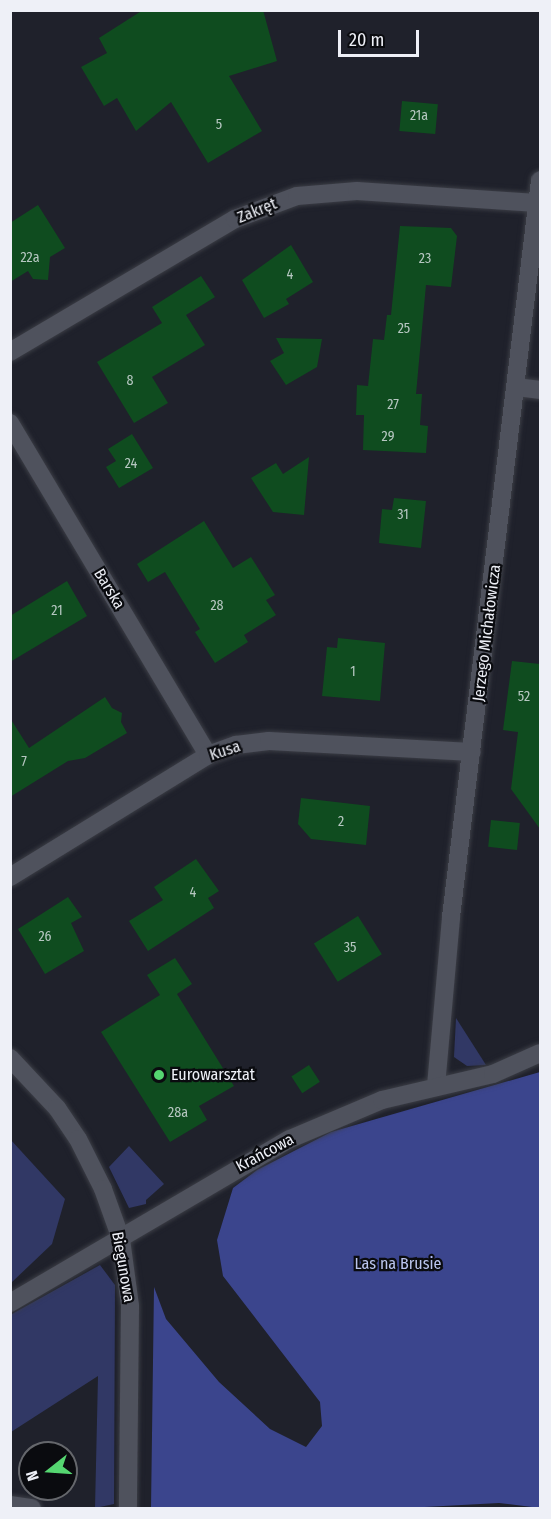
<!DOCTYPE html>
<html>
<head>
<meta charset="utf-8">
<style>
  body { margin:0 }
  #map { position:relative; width:551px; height:1519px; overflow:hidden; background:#1f212b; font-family:"Fira Sans Condensed",sans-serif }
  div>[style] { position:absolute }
  .green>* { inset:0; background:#313865 }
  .forest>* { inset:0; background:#3b458d }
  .building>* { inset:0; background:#0f4c1f; transform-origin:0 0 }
  .roads { filter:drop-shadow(0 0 2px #3b3d45) drop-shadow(0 0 2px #3b3d45) }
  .minor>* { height:18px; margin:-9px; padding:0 9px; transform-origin:9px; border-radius:9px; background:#4f525d }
  .dots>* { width:16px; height:16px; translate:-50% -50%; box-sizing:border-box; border:3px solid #0a0b0f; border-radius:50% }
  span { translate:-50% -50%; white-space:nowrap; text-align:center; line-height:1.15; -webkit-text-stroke:4.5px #0a0b0f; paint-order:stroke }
  .number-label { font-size:14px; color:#b6c7c1 }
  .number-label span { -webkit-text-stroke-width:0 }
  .street-label { font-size:16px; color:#eef0f7 }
  .poi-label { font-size:16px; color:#eef0f7 }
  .left { translate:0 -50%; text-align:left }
  .park-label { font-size:16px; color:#bbc5ef }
  .frame { position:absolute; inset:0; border:12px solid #eef0f7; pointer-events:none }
  .north { position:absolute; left:18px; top:1441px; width:60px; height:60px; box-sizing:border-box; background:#0a0b0f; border:2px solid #65676c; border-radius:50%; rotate:253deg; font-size:16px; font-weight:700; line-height:24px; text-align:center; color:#eef0f7 }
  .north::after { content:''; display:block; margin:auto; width:21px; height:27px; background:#55d671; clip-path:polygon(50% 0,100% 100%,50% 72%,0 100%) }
  .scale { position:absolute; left:338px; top:30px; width:81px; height:27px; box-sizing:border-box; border:3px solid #eef0f7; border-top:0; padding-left:8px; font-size:18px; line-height:21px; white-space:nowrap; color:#eef0f7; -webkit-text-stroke:4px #0a0b0f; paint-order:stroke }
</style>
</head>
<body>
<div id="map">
  <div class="green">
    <div style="clip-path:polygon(456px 1018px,486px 1065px,467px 1066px,454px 1057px)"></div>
    <div style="clip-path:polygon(10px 1139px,65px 1199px,52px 1244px,11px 1283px)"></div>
    <div style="clip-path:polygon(129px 1146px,164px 1184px,146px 1200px,146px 1204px,129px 1208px,109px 1167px)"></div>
    <div style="clip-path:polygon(100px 1265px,115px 1285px,114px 1504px,95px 1508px,98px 1376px,11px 1432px,10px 1315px)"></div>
  </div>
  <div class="forest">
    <div style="clip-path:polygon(540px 1072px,540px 1508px,499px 1503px,406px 1508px,151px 1508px,154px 1287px,166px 1319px,219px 1382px,270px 1429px,306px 1447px,322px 1426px,320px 1402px,223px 1276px,217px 1240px,233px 1188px,257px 1170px,331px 1132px)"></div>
  </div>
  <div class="building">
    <div style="clip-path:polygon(143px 10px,263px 10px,277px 61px,229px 76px,262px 131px,208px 163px,171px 102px,136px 131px,117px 98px,104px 106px,81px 67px,107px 53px,99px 38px)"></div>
    <div style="left:402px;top:101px;width:36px;height:30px;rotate:5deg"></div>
    <div style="clip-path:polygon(38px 205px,65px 248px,50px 257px,48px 280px,33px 279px,28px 271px,10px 282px,10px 223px)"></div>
    <div style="clip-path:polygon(400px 226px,451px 228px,457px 236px,451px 287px,426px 285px,416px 394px,422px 394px,420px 425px,428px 426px,426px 453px,363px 450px,364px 415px,356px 415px,357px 385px,368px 386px,373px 339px,384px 340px,387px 315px,391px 315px)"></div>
    <div style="clip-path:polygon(291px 245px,313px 282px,286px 299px,289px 304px,264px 318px,242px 280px)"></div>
    <div style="clip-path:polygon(201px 276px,215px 297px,186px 315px,205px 345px,152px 377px,168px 403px,134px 423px,97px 362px,162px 323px,152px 307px)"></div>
    <div style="clip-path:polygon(276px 338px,322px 339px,317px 367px,286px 385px,270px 361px,284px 353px)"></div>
    <div style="clip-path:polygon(132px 434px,153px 468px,119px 488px,106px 467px,116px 461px,108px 449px)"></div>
    <div style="clip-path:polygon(309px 457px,304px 515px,273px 512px,251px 478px,276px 463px,283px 474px)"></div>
    <div style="clip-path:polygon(394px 498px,426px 501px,421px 548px,379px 543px,382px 509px,392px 510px)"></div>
    <div style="clip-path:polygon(204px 521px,233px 568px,251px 557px,275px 595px,266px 600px,276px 615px,244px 635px,248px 642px,215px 663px,195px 632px,200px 629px,165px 572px,148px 582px,137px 564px)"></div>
    <div style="clip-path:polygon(67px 581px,87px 616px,10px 662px,10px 616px)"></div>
    <div style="clip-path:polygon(338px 638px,385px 643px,380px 701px,322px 696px,327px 647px,337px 648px)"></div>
    <div style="clip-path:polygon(512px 661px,540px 664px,540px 829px,511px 789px,518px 732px,503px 730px)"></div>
    <div style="clip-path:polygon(105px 697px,112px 708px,122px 713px,121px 722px,127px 733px,85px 758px,68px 761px,10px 797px,10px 718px,29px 748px)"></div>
    <div style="clip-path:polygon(301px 798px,370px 806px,366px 845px,311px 839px,298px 824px)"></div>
    <div style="left:491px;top:820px;width:29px;height:27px;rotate:6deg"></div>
    <div style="clip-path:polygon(196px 859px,219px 891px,208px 898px,214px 908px,148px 951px,129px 921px,163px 900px,154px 887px)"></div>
    <div style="clip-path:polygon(68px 897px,82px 917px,71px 923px,84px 951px,45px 974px,18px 929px)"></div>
    <div style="left:358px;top:916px;width:45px;height:52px;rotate:58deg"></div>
    <div style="clip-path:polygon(175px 958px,192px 984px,177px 994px,234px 1086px,199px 1106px,207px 1120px,170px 1142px,101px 1032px,160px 995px,147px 975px)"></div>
    <div style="left:309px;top:1065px;width:20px;height:21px;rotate:57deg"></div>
  </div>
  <div class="roads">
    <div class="minor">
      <div style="left:10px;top:352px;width:261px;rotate:-30.6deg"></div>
      <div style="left:235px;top:219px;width:66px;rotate:-20.4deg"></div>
      <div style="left:297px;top:196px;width:60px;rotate:-4.8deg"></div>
      <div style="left:357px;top:191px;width:180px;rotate:3.8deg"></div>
      <div style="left:516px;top:387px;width:24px;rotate:7deg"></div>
      <div style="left:10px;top:423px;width:387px;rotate:59.2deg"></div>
      <div style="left:10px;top:877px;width:233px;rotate:-31.6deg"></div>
      <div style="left:208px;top:755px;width:30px;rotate:-20deg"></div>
      <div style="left:236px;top:745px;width:33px;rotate:-7deg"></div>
      <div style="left:269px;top:741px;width:203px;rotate:3.1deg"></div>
      <div style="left:10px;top:1058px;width:69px;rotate:46.8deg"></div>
      <div style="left:57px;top:1108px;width:37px;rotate:56deg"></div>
      <div style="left:78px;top:1139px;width:56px;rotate:63.4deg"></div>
      <div style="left:103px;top:1189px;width:53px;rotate:70.2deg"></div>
      <div style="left:121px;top:1239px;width:68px;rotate:82.3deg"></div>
      <div style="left:130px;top:1306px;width:202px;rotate:90.6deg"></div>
      <div style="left:436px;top:1086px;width:170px;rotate:-84.9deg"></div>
      <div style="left:451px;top:917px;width:742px;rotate:-83.11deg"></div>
      <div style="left:10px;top:1303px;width:324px;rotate:-30.4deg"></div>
      <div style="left:290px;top:1139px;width:100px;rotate:-23deg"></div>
      <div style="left:382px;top:1100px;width:114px;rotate:-13.2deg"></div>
      <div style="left:493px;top:1074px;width:51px;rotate:-24.1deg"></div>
      <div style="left:10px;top:1505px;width:22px;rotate:8deg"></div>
    </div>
  </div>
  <div class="dots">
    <div style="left:159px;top:1075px;background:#55d671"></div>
  </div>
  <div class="number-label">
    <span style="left:419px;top:116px">21a</span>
    <span style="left:219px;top:125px">5</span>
    <span style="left:30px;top:258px">22a</span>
    <span style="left:425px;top:259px">23</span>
    <span style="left:290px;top:275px">4</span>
    <span style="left:404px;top:329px">25</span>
    <span style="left:130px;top:381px">8</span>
    <span style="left:393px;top:405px">27</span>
    <span style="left:388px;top:437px">29</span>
    <span style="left:131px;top:464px">24</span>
    <span style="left:403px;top:515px">31</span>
    <span style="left:217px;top:606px">28</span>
    <span style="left:57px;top:611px">21</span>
    <span style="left:353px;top:672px">1</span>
    <span style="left:524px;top:697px">52</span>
    <span style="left:24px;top:762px">7</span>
    <span style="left:341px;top:822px">2</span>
    <span style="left:193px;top:893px">4</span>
    <span style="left:45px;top:937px">26</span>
    <span style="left:350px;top:948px">35</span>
    <span style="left:178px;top:1113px">28a</span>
  </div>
  <div class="street-label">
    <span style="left:257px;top:211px;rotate:-22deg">Zakręt</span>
    <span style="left:109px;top:589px;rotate:59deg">Barska</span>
    <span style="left:487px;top:633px;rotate:-83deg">Jerzego Michałowicza</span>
    <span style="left:225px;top:751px;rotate:-18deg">Kusa</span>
    <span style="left:265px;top:1153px;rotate:-28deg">Krańcowa</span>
    <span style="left:123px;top:1267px;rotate:80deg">Biegunowa</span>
  </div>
  <div class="poi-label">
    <span class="left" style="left:171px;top:1075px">Eurowarsztat</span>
  </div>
  <div class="park-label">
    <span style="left:398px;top:1264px">Las na Brusie</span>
  </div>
  <div class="frame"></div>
  <div class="north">N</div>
  <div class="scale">20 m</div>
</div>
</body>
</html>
